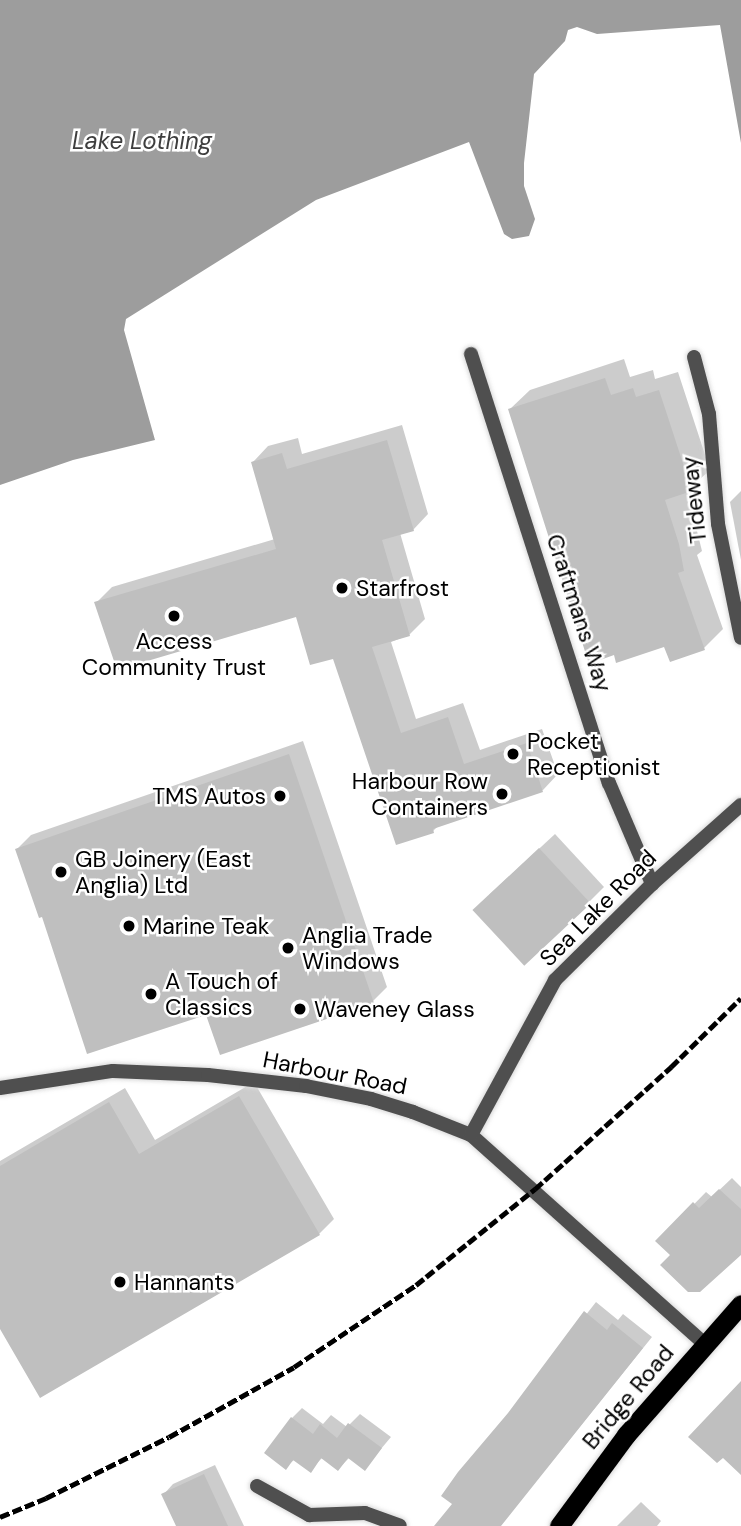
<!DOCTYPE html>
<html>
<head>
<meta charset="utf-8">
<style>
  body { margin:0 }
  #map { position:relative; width:741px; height:1526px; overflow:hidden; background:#fff; font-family:"DM Sans",sans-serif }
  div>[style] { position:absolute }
  .water>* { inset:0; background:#9d9d9d }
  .shadow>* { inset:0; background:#0003 }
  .building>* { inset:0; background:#bfbfbf; transform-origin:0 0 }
  .roads { filter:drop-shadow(0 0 2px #dbdbdb) drop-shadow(0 0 2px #dbdbdb) }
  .minor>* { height:14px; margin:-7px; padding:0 7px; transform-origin:7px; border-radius:7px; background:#4f4f4f }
  .trunk>* { height:19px; margin:-9.5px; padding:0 9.5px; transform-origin:9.5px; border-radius:9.5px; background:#000 }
  .rail>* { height:5px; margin-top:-2.5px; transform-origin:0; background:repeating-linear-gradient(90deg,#000 0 10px,transparent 0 13.5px) }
  .dots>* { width:19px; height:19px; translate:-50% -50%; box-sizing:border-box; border:4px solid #fff; border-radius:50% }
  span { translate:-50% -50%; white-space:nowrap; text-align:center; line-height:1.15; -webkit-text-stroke:5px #fff; paint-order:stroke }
  .street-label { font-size:23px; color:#000 }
  .poi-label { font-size:23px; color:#000 }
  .left { translate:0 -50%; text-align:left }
  .right { translate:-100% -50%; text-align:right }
  .water-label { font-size:24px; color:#3e3e3e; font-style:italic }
</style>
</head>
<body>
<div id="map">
  <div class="water">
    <div style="clip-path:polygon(0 0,741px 0,741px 143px,720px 25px,597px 34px,577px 27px,568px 30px,565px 41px,534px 74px,524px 163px,524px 186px,535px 219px,529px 236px,512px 239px,504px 234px,469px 142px,316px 200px,126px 319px,124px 330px,155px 440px,73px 460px,0 485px)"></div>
  </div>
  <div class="shadow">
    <div style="clip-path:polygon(624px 359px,630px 377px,653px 370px,655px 379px,678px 372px,710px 470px,687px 491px,702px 551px,697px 555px,723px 629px,704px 648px,665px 644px,510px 409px,530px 390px)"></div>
    <div style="clip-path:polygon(402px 425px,428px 514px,413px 530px,400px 533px,425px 619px,409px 635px,391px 642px,416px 719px,463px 703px,480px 750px,542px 729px,558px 774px,543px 790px,439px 825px,433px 831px,334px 656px,297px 615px,96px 603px,112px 587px,275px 539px,253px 462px,268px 446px,298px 438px,302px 454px)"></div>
    <div style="clip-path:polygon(741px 491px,741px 560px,730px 502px)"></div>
    <div style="clip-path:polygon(303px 741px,387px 987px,373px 1001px,221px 1053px,208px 1012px,17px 849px,31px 835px)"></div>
    <div style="clip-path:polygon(555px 834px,604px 887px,589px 902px,489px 895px)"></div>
    <div style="clip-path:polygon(254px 1082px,334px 1219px,319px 1234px,41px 1396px,0 1326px,0 1161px,125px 1088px,155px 1140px)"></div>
    <div style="clip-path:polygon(732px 1178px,741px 1187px,741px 1252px,672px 1255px,658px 1241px,706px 1192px,712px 1197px)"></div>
    <div style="clip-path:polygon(596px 1302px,618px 1320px,623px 1314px,652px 1337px,500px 1526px,437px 1526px,454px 1504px,444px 1496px)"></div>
    <div style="clip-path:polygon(302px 1408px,323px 1424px,331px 1415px,347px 1427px,360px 1414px,391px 1437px,365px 1468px,350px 1457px,338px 1469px,323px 1457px,310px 1470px,295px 1459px,286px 1467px,292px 1418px)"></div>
    <div style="clip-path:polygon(215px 1465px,244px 1526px,178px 1526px,163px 1495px,173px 1484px)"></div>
    <div style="clip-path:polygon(641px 1502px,661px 1521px,657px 1526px,617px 1526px)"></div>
  </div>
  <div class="building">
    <div style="clip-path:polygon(605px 378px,611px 395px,633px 388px,636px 397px,659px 390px,692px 491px,665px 500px,679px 544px,684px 571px,678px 573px,705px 650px,670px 662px,664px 647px,616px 663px,614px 655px,589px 664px,508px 409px)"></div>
    <div style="clip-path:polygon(387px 440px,414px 531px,382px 540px,410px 636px,372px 647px,401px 733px,448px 717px,464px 764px,527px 743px,543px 792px,433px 829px,434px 833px,396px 845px,333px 659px,310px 665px,296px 617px,117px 670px,94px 602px,276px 549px,251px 462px,282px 453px,287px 469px)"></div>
    <div style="clip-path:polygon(289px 754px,374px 1003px,220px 1055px,206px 1015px,87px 1054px,42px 917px,39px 918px,15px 849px)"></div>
    <div style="left:539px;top:848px;width:76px;height:91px;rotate:47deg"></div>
    <div style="clip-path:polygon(239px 1096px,320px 1235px,40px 1398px,0 1329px,0 1166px,109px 1102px,139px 1154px)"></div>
    <div style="clip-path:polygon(719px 1189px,741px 1209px,741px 1255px,700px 1292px,688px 1292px,660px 1265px,670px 1255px,655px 1241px,693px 1202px,699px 1208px)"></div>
    <div style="clip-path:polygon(584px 1311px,607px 1330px,612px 1323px,643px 1348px,501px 1526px,434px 1526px,452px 1504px,441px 1496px,458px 1472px,508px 1413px)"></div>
    <div style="clip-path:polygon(741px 1381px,741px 1475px,723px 1458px,717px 1463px,688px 1437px)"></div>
    <div style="clip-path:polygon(291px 1417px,313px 1434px,320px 1424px,337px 1438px,348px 1423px,382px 1448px,365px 1471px,348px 1458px,338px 1471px,321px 1458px,311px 1473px,293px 1460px,286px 1470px,264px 1453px)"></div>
    <div style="clip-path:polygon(204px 1474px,228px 1526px,176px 1526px,161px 1494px)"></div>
  </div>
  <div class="roads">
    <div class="minor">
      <div style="left:471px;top:354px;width:451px;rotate:72.2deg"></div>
      <div style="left:609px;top:783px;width:110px;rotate:66.9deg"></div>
      <div style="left:694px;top:357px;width:59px;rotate:75.3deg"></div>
      <div style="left:709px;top:414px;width:110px;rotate:85.3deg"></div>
      <div style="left:718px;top:524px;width:116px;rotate:78.6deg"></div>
      <div style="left:0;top:1088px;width:114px;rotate:-8.6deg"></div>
      <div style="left:113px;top:1071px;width:95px;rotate:2.4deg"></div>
      <div style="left:208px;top:1075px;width:99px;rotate:6.4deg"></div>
      <div style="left:306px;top:1086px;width:66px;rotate:11.3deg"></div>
      <div style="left:371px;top:1099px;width:44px;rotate:17.2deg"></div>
      <div style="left:413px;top:1112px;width:62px;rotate:21.6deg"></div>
      <div style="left:471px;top:1135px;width:314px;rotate:41.8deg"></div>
      <div style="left:471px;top:1135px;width:176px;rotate:-61.5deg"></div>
      <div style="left:555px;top:980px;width:136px;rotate:-44.7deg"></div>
      <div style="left:652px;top:884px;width:119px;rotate:-41.6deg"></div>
      <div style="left:257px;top:1486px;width:60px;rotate:29.1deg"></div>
      <div style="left:309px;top:1515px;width:56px;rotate:-2deg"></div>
      <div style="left:365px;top:1513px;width:37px;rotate:20deg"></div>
    </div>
    <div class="trunk">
      <div style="left:559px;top:1526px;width:113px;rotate:-53.6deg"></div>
      <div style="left:626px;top:1435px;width:174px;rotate:-48.7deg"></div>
    </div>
  </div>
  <div class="rail">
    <div style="left:0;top:1517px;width:50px;rotate:-22.4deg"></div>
    <div style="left:46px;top:1498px;width:137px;rotate:-26.4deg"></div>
    <div style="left:169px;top:1437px;width:143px;rotate:-29.2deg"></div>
    <div style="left:294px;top:1367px;width:147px;rotate:-33.9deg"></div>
    <div style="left:416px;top:1285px;width:153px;rotate:-38.9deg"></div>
    <div style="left:535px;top:1189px;width:183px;rotate:-41.9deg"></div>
    <div style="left:671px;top:1067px;width:98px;rotate:-44.6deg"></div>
  </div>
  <div class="dots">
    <div style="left:342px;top:588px;background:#000"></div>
    <div style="left:174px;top:616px;background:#000"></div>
    <div style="left:513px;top:754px;background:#000"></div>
    <div style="left:502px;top:794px;background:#000"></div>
    <div style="left:280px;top:796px;background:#000"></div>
    <div style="left:61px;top:872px;background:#000"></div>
    <div style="left:129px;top:926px;background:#000"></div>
    <div style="left:288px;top:948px;background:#000"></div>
    <div style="left:151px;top:994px;background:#000"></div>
    <div style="left:300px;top:1009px;background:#000"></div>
    <div style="left:120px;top:1282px;background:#000"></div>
  </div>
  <div class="street-label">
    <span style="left:694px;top:500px;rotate:-96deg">Tideway</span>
    <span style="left:579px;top:613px;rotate:72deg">Craftmans Way</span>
    <span style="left:598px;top:908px;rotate:-45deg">Sea Lake Road</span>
    <span style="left:335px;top:1073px;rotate:11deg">Harbour Road</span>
    <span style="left:628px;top:1397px;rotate:-50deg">Bridge Road</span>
  </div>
  <div class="poi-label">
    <span class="left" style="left:356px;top:588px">Starfrost</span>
    <span style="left:174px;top:654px">Access<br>Community Trust</span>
    <span class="left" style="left:527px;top:754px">Pocket<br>Receptionist</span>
    <span class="right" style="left:488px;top:794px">Harbour Row<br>Containers</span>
    <span class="right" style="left:266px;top:796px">TMS Autos</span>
    <span class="left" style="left:75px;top:872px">GB Joinery (East<br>Anglia) Ltd</span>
    <span class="left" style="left:143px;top:926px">Marine Teak</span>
    <span class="left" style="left:302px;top:948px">Anglia Trade<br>Windows</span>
    <span class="left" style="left:165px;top:994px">A Touch of<br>Classics</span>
    <span class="left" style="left:314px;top:1009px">Waveney Glass</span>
    <span class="left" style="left:134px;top:1282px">Hannants</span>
  </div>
  <div class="water-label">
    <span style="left:142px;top:141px">Lake Lothing</span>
  </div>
</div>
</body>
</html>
